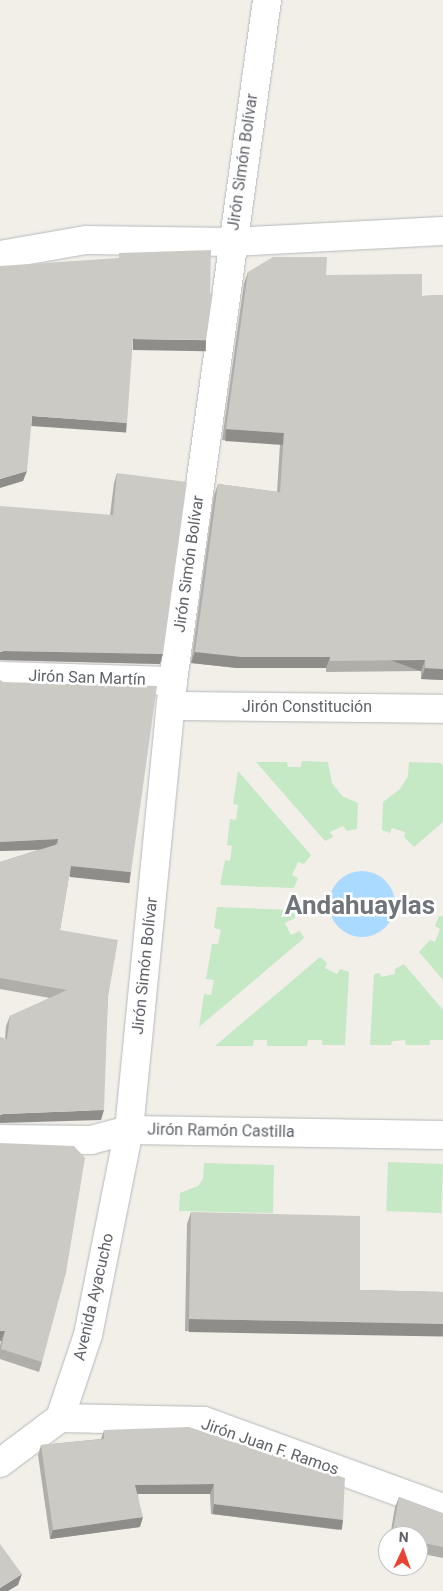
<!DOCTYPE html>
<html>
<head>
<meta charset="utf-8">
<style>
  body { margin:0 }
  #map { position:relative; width:443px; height:1591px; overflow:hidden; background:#f1efe8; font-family:Roboto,sans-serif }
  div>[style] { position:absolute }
  .green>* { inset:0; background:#c5e8c5; transform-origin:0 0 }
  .water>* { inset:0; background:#aadaff }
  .round { border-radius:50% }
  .roads { filter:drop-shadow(0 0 1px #b5b8bc) drop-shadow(0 0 1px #b5b8bc) }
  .minor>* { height:28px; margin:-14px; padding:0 14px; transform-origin:14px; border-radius:14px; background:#fff }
  .tertiary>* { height:28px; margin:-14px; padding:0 14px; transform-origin:14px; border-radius:14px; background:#fff }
  .wall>* { inset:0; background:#afaea9 }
  .shaded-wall>* { inset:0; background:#8f8d8a; transform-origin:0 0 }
  .building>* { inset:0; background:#cccac5 }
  span { translate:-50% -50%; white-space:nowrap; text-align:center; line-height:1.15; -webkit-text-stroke:5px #fff; paint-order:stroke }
  .street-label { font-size:16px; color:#5f6368 }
  .town-label { font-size:26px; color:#70757a; font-weight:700 }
  .north { position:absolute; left:378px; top:1526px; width:50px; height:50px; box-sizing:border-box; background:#fff; border:1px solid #bfc1c3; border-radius:50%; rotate:3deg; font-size:14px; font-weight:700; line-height:20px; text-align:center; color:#5f6368 }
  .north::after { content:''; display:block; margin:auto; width:18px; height:22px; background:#ea4335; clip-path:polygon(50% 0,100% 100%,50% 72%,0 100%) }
</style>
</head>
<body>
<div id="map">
  <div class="green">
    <div style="clip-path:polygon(302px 761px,328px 762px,332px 783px,342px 796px,358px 803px,357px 829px,347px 831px,343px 826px,330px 832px,333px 837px,325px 841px,256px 762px,287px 762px,288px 767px,301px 767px)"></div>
    <div style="clip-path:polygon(409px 762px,441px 763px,443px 767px,443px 822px,414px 847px,404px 837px,405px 832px,392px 828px,390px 833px,382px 830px,383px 802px,400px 789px,408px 776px)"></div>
    <div style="clip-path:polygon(238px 771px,311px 855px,304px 864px,298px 862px,292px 875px,298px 878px,294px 888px,220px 885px,225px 860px,230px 861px,232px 846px,227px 845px,230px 819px,236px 820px,238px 805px,233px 804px)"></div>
    <div style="clip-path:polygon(217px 907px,294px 910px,295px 918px,285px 923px,291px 935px,300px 931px,304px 938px,199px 1027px,204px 994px,211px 995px,214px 980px,206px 979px,212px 944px,218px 944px,221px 930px,214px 928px)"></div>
    <div style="clip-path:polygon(439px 916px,443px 916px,443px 980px,419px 952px,430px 940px,435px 942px,440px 929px,435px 926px)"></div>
    <div style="clip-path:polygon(320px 957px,327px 963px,325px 968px,337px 974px,340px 969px,349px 972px,345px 1045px,322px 1045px,322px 1040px,308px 1040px,307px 1046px,267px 1046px,267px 1040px,254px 1040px,253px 1046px,215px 1046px)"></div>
    <div style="clip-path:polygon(404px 964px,443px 1010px,443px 1040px,430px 1040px,430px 1045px,406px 1045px,405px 1040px,392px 1041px,391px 1045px,370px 1045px,374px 974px,380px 973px,381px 977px,395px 974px,395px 969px)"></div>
    <div style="left:388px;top:1162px;width:55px;height:49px;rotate:2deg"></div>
    <div style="clip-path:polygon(204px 1163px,274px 1165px,273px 1213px,179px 1211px,180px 1193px,198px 1186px,203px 1179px)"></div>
  </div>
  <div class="water">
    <div class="round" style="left:329px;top:871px;width:66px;height:66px"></div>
  </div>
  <div class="roads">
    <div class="minor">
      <div style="left:0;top:255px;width:87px;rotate:-9.9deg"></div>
      <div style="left:86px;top:240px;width:146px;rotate:0.8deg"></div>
      <div style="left:232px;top:242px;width:211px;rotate:-3deg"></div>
      <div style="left:0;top:676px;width:173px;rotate:1.7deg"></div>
      <div style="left:171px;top:706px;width:272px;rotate:0.6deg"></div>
      <div style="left:0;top:1139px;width:91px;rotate:0.6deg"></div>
      <div style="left:91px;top:1140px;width:39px;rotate:-15deg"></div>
      <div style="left:129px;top:1130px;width:451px;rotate:-84.4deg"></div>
      <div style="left:173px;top:681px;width:687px;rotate:-82.14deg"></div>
      <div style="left:60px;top:1418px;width:144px;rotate:1.2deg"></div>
      <div style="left:204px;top:1421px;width:254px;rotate:20deg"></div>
    </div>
    <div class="tertiary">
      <div style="left:0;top:1463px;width:75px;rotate:-36.9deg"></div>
      <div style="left:60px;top:1418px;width:88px;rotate:-71.4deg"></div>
      <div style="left:88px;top:1335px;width:209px;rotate:-78.7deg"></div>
      <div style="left:129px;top:1130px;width:314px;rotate:0.9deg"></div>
    </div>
  </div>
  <div class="wall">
    <div style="clip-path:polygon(248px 272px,326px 275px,422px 296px,443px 295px,443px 680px,421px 679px,421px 671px,326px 672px,326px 668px,237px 668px,191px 663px,214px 495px,218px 484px,277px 492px,280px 444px,222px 440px,244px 283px)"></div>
    <div style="clip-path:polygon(117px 473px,160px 664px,0 660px,110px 515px,114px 483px)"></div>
    <div style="clip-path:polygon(0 680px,131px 872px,128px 882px,69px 876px,60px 930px,108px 997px,101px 1120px,5px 1038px,6px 1026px,10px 1016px,50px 998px,0 989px,0 862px,38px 850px,0 851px)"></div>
    <div style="clip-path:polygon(0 1143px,42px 1362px,39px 1372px,0 1359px,0 1346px,1px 1341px,0 1341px)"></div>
    <div style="clip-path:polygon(191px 1212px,360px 1290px,443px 1292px,443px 1336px,185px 1331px,187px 1224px)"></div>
    <div style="clip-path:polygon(104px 1430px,343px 1520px,339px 1530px,211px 1514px,210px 1494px,138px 1494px,140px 1527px,50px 1539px,38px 1455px,41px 1445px,101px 1439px)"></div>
    <div style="clip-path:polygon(399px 1497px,442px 1513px,443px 1513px,443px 1558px,418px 1553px,418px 1536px,390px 1536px,395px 1507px)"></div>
  </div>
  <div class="shaded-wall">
    <div style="left:133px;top:339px;width:73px;height:11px;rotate:1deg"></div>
    <div style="left:32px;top:416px;width:95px;height:10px;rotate:4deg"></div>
    <div style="left:226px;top:429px;width:58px;height:12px;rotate:4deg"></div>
    <div style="clip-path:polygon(27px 471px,23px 481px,0 488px,0 479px)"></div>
    <div style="clip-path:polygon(4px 651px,163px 654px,160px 664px,0 660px,0 652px)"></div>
    <div style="clip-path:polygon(195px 652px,330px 657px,326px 668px,237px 668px,191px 663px)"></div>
    <div style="left:425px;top:660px;width:12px;height:95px;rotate:110deg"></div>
    <div style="clip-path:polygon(425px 668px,443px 669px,443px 680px,421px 679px)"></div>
    <div style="clip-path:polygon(58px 839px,54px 849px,0 851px,0 842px)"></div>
    <div style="left:71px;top:866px;width:60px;height:11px;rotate:6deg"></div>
    <div style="clip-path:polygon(104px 1110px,101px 1120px,0 1123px,0 1115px,3px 1114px)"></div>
    <div style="left:189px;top:1319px;width:254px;height:13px;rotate:1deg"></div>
    <div style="clip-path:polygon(0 1331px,5px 1331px,1px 1341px,0 1341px)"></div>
    <div style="clip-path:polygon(214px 1484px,210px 1494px,132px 1494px,135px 1485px)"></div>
    <div style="left:214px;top:1504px;width:130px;height:10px;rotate:7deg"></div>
    <div style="clip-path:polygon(143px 1517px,140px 1527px,50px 1539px,53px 1530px)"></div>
    <div style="clip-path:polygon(22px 1574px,18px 1585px,8px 1591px,0 1591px,0 1588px)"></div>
  </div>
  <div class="building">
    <div style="clip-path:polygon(211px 250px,210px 294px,213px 292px,206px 340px,133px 339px,127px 423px,32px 416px,27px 471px,0 479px,0 266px,119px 258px,119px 253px)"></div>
    <div style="clip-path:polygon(273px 257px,327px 257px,326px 275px,422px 274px,422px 296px,443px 295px,443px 669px,425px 668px,425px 660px,330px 661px,330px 657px,241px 657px,195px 652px,218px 484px,280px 492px,284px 433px,226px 429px,248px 272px)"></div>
    <div style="clip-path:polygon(117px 473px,187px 482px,163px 654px,4px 651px,0 652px,0 506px,113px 515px)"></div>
    <div style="clip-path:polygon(0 680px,3px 682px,157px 686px,131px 872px,71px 866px,60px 930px,118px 940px,108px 997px,104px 1110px,3px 1114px,0 1115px,0 1037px,7px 1039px,10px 1016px,67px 990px,0 978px,0 862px,58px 844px,58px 839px,0 842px)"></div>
    <div style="clip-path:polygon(0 1143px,74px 1146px,85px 1158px,66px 1273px,42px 1362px,1px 1349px,5px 1331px,0 1331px)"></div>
    <div style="clip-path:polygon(191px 1212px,360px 1216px,360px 1290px,443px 1292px,443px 1324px,189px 1319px)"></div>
    <div style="clip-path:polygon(189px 1427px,345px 1478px,343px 1520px,214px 1504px,214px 1484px,135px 1485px,143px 1517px,53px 1530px,41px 1445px,104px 1439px,104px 1430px)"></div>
    <div style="clip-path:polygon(399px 1497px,442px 1513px,443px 1513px,443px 1547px,418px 1542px,418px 1536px,392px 1536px)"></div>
    <div style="clip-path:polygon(0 1544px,22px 1574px,0 1588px)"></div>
  </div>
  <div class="street-label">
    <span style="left:243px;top:162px;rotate:-82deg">Jirón Simón Bolívar</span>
    <span style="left:189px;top:564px;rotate:-82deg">Jirón Simón Bolívar</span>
    <span style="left:87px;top:678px;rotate:2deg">Jirón San Martín</span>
    <span style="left:307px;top:707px">Jirón Constitución</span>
    <span style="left:145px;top:966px;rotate:-84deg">Jirón Simón Bolívar</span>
    <span style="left:221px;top:1131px;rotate:1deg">Jirón Ramón Castilla</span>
    <span style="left:94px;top:1297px;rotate:-77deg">Avenida Ayacucho</span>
    <span style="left:270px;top:1447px;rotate:19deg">Jirón Juan F. Ramos</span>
  </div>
  <div class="town-label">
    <span style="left:360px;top:906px">Andahuaylas</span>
  </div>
  <div class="north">N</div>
</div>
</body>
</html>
